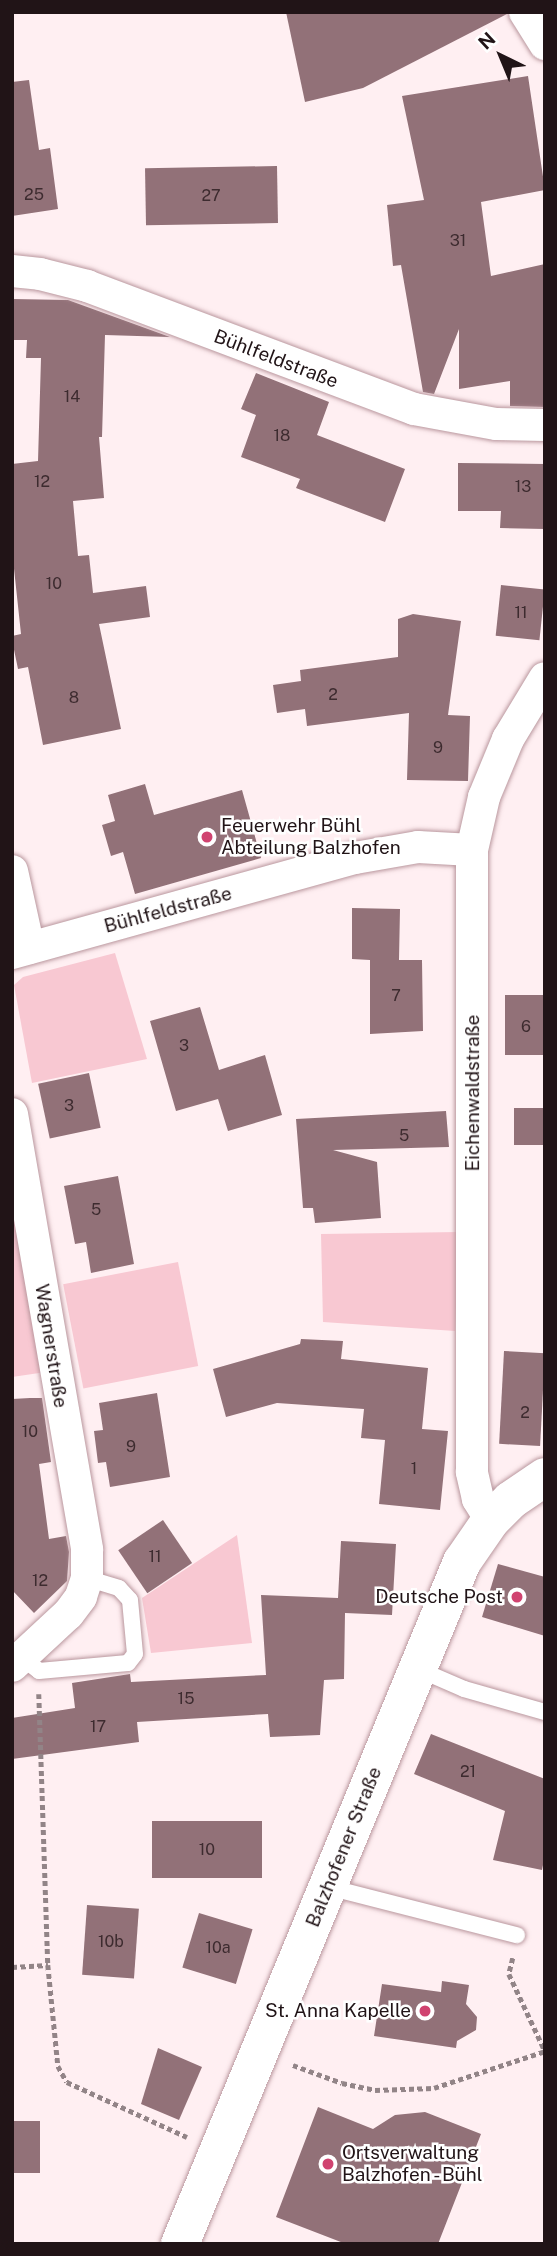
<!DOCTYPE html>
<html>
<head>
<meta charset="utf-8">
<style>
  body { margin:0 }
  #map { position:relative; width:557px; height:2256px; overflow:hidden; background:#ffeff2; font-family:"Public Sans",sans-serif }
  div>[style] { position:absolute }
  .green>* { inset:0; background:#f8c8d2; transform-origin:0 0 }
  .building>* { inset:0; background:#927178; transform-origin:0 0 }
  .path>* { height:4.5px; margin-top:-2.25px; transform-origin:0; background:repeating-linear-gradient(90deg,#928487 0 5px,transparent 0 8.5px) }
  .roads { filter:drop-shadow(0 0 2px #ba979e) drop-shadow(0 0 2px #ba979e) }
  .service>* { height:16px; margin:-8px; padding:0 8px; transform-origin:8px; border-radius:8px; background:#fff }
  .minor>* { height:32px; margin:-16px; padding:0 16px; transform-origin:16px; border-radius:16px; background:#fff }
  .tertiary>* { height:38px; margin:-19px; padding:0 19px; transform-origin:19px; border-radius:19px; background:#fff }
  .dots>* { width:19px; height:19px; translate:-50% -50%; box-sizing:border-box; border:4px solid #fff; border-radius:50% }
  span { translate:-50% -50%; white-space:nowrap; text-align:center; line-height:1.15; -webkit-text-stroke:5px #fff; paint-order:stroke }
  .number-label { font-size:16px; color:#3d2b2f }
  .number-label span { -webkit-text-stroke-width:0 }
  .street-label { font-size:19px; color:#211417 }
  .poi-label { font-size:19px; color:#211417 }
  .left { translate:0 -50%; text-align:left }
  .right { translate:-100% -50%; text-align:right }
  .frame { position:absolute; inset:0; border:14px solid #211417; pointer-events:none }
  .north { position:absolute; left:466px; top:21px; width:70px; height:70px; -webkit-text-stroke:5px #fff; paint-order:stroke; rotate:317deg; font-size:19px; font-weight:700; line-height:28px; text-align:center; color:#211417 }
  .north::after { content:''; display:block; margin:auto; width:24px; height:32px; background:#211417; clip-path:polygon(50% 0,100% 100%,50% 72%,0 100%) }
</style>
</head>
<body>
<div id="map">
  <div class="green">
    <div style="clip-path:polygon(115px 953px,147px 1059px,32px 1083px,14px 985px,23px 977px)"></div>
    <div style="clip-path:polygon(12px 1210px,21px 1218px,46px 1372px,12px 1377px)"></div>
    <div style="clip-path:polygon(459px 1232px,455px 1331px,323px 1322px,321px 1234px)"></div>
    <div style="left:178px;top:1262px;width:106px;height:117px;rotate:79deg"></div>
    <div style="clip-path:polygon(237px 1535px,252px 1643px,151px 1653px,142px 1598px)"></div>
  </div>
  <div class="building">
    <div style="clip-path:polygon(286px 12px,507px 12px,507px 14px,363px 88px,305px 102px)"></div>
    <div style="clip-path:polygon(528px 76px,545px 190px,481px 202px,491px 276px,545px 264px,545px 407px,510px 406px,510px 381px,459px 389px,459px 329px,434px 394px,423px 392px,401px 265px,393px 266px,387px 205px,424px 200px,402px 96px)"></div>
    <div style="clip-path:polygon(29px 80px,39px 150px,50px 148px,58px 209px,12px 216px,12px 82px)"></div>
    <div style="left:277px;top:166px;width:57px;height:132px;rotate:89deg"></div>
    <div style="clip-path:polygon(12px 299px,68px 300px,170px 337px,105px 335px,102px 437px,99px 437px,104px 498px,73px 501px,78px 556px,89px 555px,93px 593px,146px 586px,150px 617px,99px 624px,121px 729px,43px 745px,28px 667px,18px 669px,12px 640px,12px 636px,21px 634px,12px 550px,12px 464px,38px 461px,41px 358px,26px 358px,27px 340px,12px 340px)"></div>
    <div style="clip-path:polygon(256px 373px,329px 402px,317px 435px,405px 469px,385px 522px,296px 488px,300px 479px,241px 457px,256px 415px,241px 409px)"></div>
    <div style="clip-path:polygon(458px 463px,545px 464px,545px 529px,500px 528px,501px 511px,458px 511px)"></div>
    <div style="left:501px;top:585px;width:44px;height:51px;rotate:6deg"></div>
    <div style="clip-path:polygon(413px 614px,461px 621px,448px 715px,470px 716px,468px 781px,407px 780px,409px 713px,307px 726px,305px 709px,277px 713px,273px 685px,301px 681px,300px 670px,398px 657px,398px 619px)"></div>
    <div style="clip-path:polygon(145px 784px,154px 815px,242px 790px,261px 858px,135px 894px,123px 852px,111px 856px,102px 825px,115px 821px,108px 795px)"></div>
    <div style="clip-path:polygon(352px 908px,400px 909px,399px 960px,422px 960px,423px 1031px,370px 1034px,370px 960px,352px 959px)"></div>
    <div style="left:545px;top:995px;width:60px;height:40px;rotate:90deg"></div>
    <div style="clip-path:polygon(200px 1007px,219px 1070px,265px 1055px,282px 1115px,228px 1131px,218px 1099px,176px 1111px,150px 1021px)"></div>
    <div style="left:89px;top:1073px;width:56px;height:52px;rotate:78deg"></div>
    <div style="left:545px;top:1108px;width:37px;height:31px;rotate:90deg"></div>
    <div style="clip-path:polygon(446px 1111px,449px 1147px,333px 1150px,377px 1162px,381px 1218px,315px 1223px,313px 1208px,303px 1208px,296px 1119px)"></div>
    <div style="clip-path:polygon(118px 1176px,134px 1264px,91px 1273px,86px 1242px,75px 1244px,64px 1186px)"></div>
    <div style="clip-path:polygon(301px 1339px,343px 1341px,341px 1359px,428px 1368px,422px 1429px,448px 1431px,440px 1510px,379px 1504px,385px 1440px,361px 1438px,364px 1409px,277px 1403px,226px 1417px,213px 1369px,300px 1344px)"></div>
    <div style="left:504px;top:1351px;width:41px;height:93px;rotate:3deg"></div>
    <div style="clip-path:polygon(157px 1393px,170px 1477px,110px 1487px,106px 1462px,98px 1463px,94px 1431px,103px 1430px,99px 1403px)"></div>
    <div style="clip-path:polygon(30px 1398px,42px 1398px,43px 1405px,51px 1462px,39px 1464px,49px 1539px,66px 1536px,69px 1552px,67px 1581px,34px 1613px,12px 1590px,12px 1399px)"></div>
    <div style="left:163px;top:1520px;width:52px;height:54px;rotate:56deg"></div>
    <div style="clip-path:polygon(341px 1541px,396px 1544px,392px 1615px,345px 1613px,344px 1679px,324px 1680px,320px 1735px,270px 1737px,268px 1714px,137px 1722px,139px 1742px,12px 1759px,12px 1718px,75px 1708px,72px 1683px,130px 1674px,131px 1682px,266px 1675px,261px 1595px,338px 1598px)"></div>
    <div style="clip-path:polygon(498px 1564px,545px 1577px,545px 1636px,482px 1617px)"></div>
    <div style="clip-path:polygon(431px 1734px,545px 1779px,545px 1855px,542px 1870px,493px 1860px,505px 1811px,414px 1774px)"></div>
    <div style="left:152px;top:1821px;width:110px;height:57px"></div>
    <div style="left:87px;top:1905px;width:52px;height:70px;rotate:4deg"></div>
    <div style="left:199px;top:1913px;width:56px;height:57px;rotate:17deg"></div>
    <div style="clip-path:polygon(442px 1981px,469px 1985px,466px 2004px,477px 2017px,476px 2030px,457px 2041px,456px 2048px,374px 2036px,382px 1984px,441px 1992px)"></div>
    <div style="clip-path:polygon(158px 2048px,202px 2067px,179px 2120px,141px 2104px)"></div>
    <div style="clip-path:polygon(318px 2107px,373px 2129px,395px 2115px,425px 2112px,481px 2134px,438px 2244px,346px 2244px,276px 2217px)"></div>
    <div style="left:12px;top:2121px;width:28px;height:52px"></div>
  </div>
  <div class="path">
    <div style="left:39px;top:1694px;width:271px;rotate:88.1deg"></div>
    <div style="left:48px;top:1965px;width:101px;rotate:84.3deg"></div>
    <div style="left:58px;top:2066px;width:18px;rotate:61deg"></div>
    <div style="left:67px;top:2082px;width:132px;rotate:24.6deg"></div>
    <div style="left:513px;top:1958px;width:16px;rotate:104deg"></div>
    <div style="left:509px;top:1974px;width:85px;rotate:64.9deg"></div>
    <div style="left:12px;top:1967px;width:36px;rotate:-3deg"></div>
    <div style="left:293px;top:2065px;width:52px;rotate:20.2deg"></div>
    <div style="left:342px;top:2083px;width:34px;rotate:12deg"></div>
    <div style="left:375px;top:2090px;width:59px;rotate:-1.9deg"></div>
    <div style="left:434px;top:2088px;width:117px;rotate:-18.4deg"></div>
  </div>
  <div class="roads">
    <div class="service">
      <div style="left:22px;top:1658px;width:21px;rotate:37deg"></div>
      <div style="left:39px;top:1671px;width:89px;rotate:-5.1deg"></div>
      <div style="left:128px;top:1663px;width:11px;rotate:-52deg"></div>
      <div style="left:135px;top:1654px;width:54px;rotate:-95.3deg"></div>
      <div style="left:130px;top:1600px;width:16px;rotate:-133deg"></div>
      <div style="left:119px;top:1588px;width:34px;rotate:-163deg"></div>
      <div style="left:418px;top:1669px;width:50px;rotate:23.5deg"></div>
      <div style="left:464px;top:1689px;width:84px;rotate:15.9deg"></div>
      <div style="left:328px;top:1887px;width:195px;rotate:14.3deg"></div>
    </div>
    <div class="minor">
      <div style="left:525px;top:12px;width:38px;rotate:58deg"></div>
      <div style="left:12px;top:271px;width:28px;rotate:6deg"></div>
      <div style="left:40px;top:274px;width:49px;rotate:14.3deg"></div>
      <div style="left:87px;top:286px;width:349px;rotate:20.6deg"></div>
      <div style="left:414px;top:409px;width:83px;rotate:10.4deg"></div>
      <div style="left:496px;top:424px;width:49px;rotate:1.2deg"></div>
      <div style="left:12px;top:871px;width:79px;rotate:77.6deg"></div>
      <div style="left:12px;top:953px;width:356px;rotate:-15.5deg"></div>
      <div style="left:355px;top:858px;width:64px;rotate:-9.9deg"></div>
      <div style="left:418px;top:847px;width:54px;rotate:3.2deg"></div>
      <div style="left:12px;top:1114px;width:442px;rotate:80.2deg"></div>
      <div style="left:87px;top:1550px;width:28px;rotate:90deg"></div>
      <div style="left:87px;top:1578px;width:20px;rotate:108deg"></div>
      <div style="left:81px;top:1597px;width:21px;rotate:127deg"></div>
      <div style="left:68px;top:1614px;width:76px;rotate:137.1deg"></div>
      <div style="left:491px;top:1520px;width:25px;rotate:-122deg"></div>
      <div style="left:478px;top:1499px;width:28px;rotate:-103deg"></div>
      <div style="left:472px;top:1472px;width:622px;rotate:-90deg"></div>
      <div style="left:472px;top:850px;width:54px;rotate:-77.2deg"></div>
      <div style="left:484px;top:797px;width:63px;rotate:-67.5deg"></div>
      <div style="left:508px;top:739px;width:71px;rotate:-58.8deg"></div>
    </div>
    <div class="tertiary">
      <div style="left:180px;top:2244px;width:738px;rotate:-67.54deg"></div>
      <div style="left:462px;top:1562px;width:51px;rotate:-55.4deg"></div>
      <div style="left:491px;top:1520px;width:28px;rotate:-45deg"></div>
      <div style="left:511px;top:1500px;width:41px;rotate:-34.1deg"></div>
    </div>
  </div>
  <div class="dots">
    <div style="left:207px;top:837px;background:#d04370"></div>
    <div style="left:517px;top:1597px;background:#d04370"></div>
    <div style="left:425px;top:2011px;background:#d04370"></div>
    <div style="left:328px;top:2164px;background:#d04370"></div>
  </div>
  <div class="number-label">
    <span style="left:34px;top:195px">25</span>
    <span style="left:211px;top:196px">27</span>
    <span style="left:458px;top:241px">31</span>
    <span style="left:72px;top:397px">14</span>
    <span style="left:282px;top:436px">18</span>
    <span style="left:42px;top:482px">12</span>
    <span style="left:523px;top:487px">13</span>
    <span style="left:54px;top:584px">10</span>
    <span style="left:521px;top:613px">11</span>
    <span style="left:333px;top:695px">2</span>
    <span style="left:74px;top:698px">8</span>
    <span style="left:438px;top:748px">9</span>
    <span style="left:396px;top:996px">7</span>
    <span style="left:526px;top:1027px">6</span>
    <span style="left:184px;top:1046px">3</span>
    <span style="left:69px;top:1106px">3</span>
    <span style="left:404px;top:1136px">5</span>
    <span style="left:96px;top:1210px">5</span>
    <span style="left:525px;top:1413px">2</span>
    <span style="left:30px;top:1432px">10</span>
    <span style="left:131px;top:1447px">9</span>
    <span style="left:414px;top:1469px">1</span>
    <span style="left:155px;top:1557px">11</span>
    <span style="left:40px;top:1581px">12</span>
    <span style="left:186px;top:1699px">15</span>
    <span style="left:98px;top:1727px">17</span>
    <span style="left:468px;top:1772px">21</span>
    <span style="left:207px;top:1850px">10</span>
    <span style="left:111px;top:1942px">10b</span>
    <span style="left:218px;top:1948px">10a</span>
  </div>
  <div class="street-label">
    <span style="left:276px;top:359px;rotate:21deg">Bühlfeldstraße</span>
    <span style="left:168px;top:910px;rotate:-15deg">Bühlfeldstraße</span>
    <span style="left:473px;top:1093px;rotate:-90deg">Eichenwaldstraße</span>
    <span style="left:51px;top:1346px;rotate:81deg">Wagnerstraße</span>
    <span style="left:344px;top:1847px;rotate:-68deg">Balzhofener Straße</span>
  </div>
  <div class="poi-label">
    <span class="left" style="left:221px;top:837px">Feuerwehr Bühl<br>Abteilung Balzhofen</span>
    <span class="right" style="left:503px;top:1597px">Deutsche Post</span>
    <span class="right" style="left:411px;top:2011px">St. Anna Kapelle</span>
    <span class="left" style="left:342px;top:2164px">Ortsverwaltung<br>Balzhofen - Bühl</span>
  </div>
  <div class="frame"></div>
  <div class="north">N</div>
</div>
</body>
</html>
